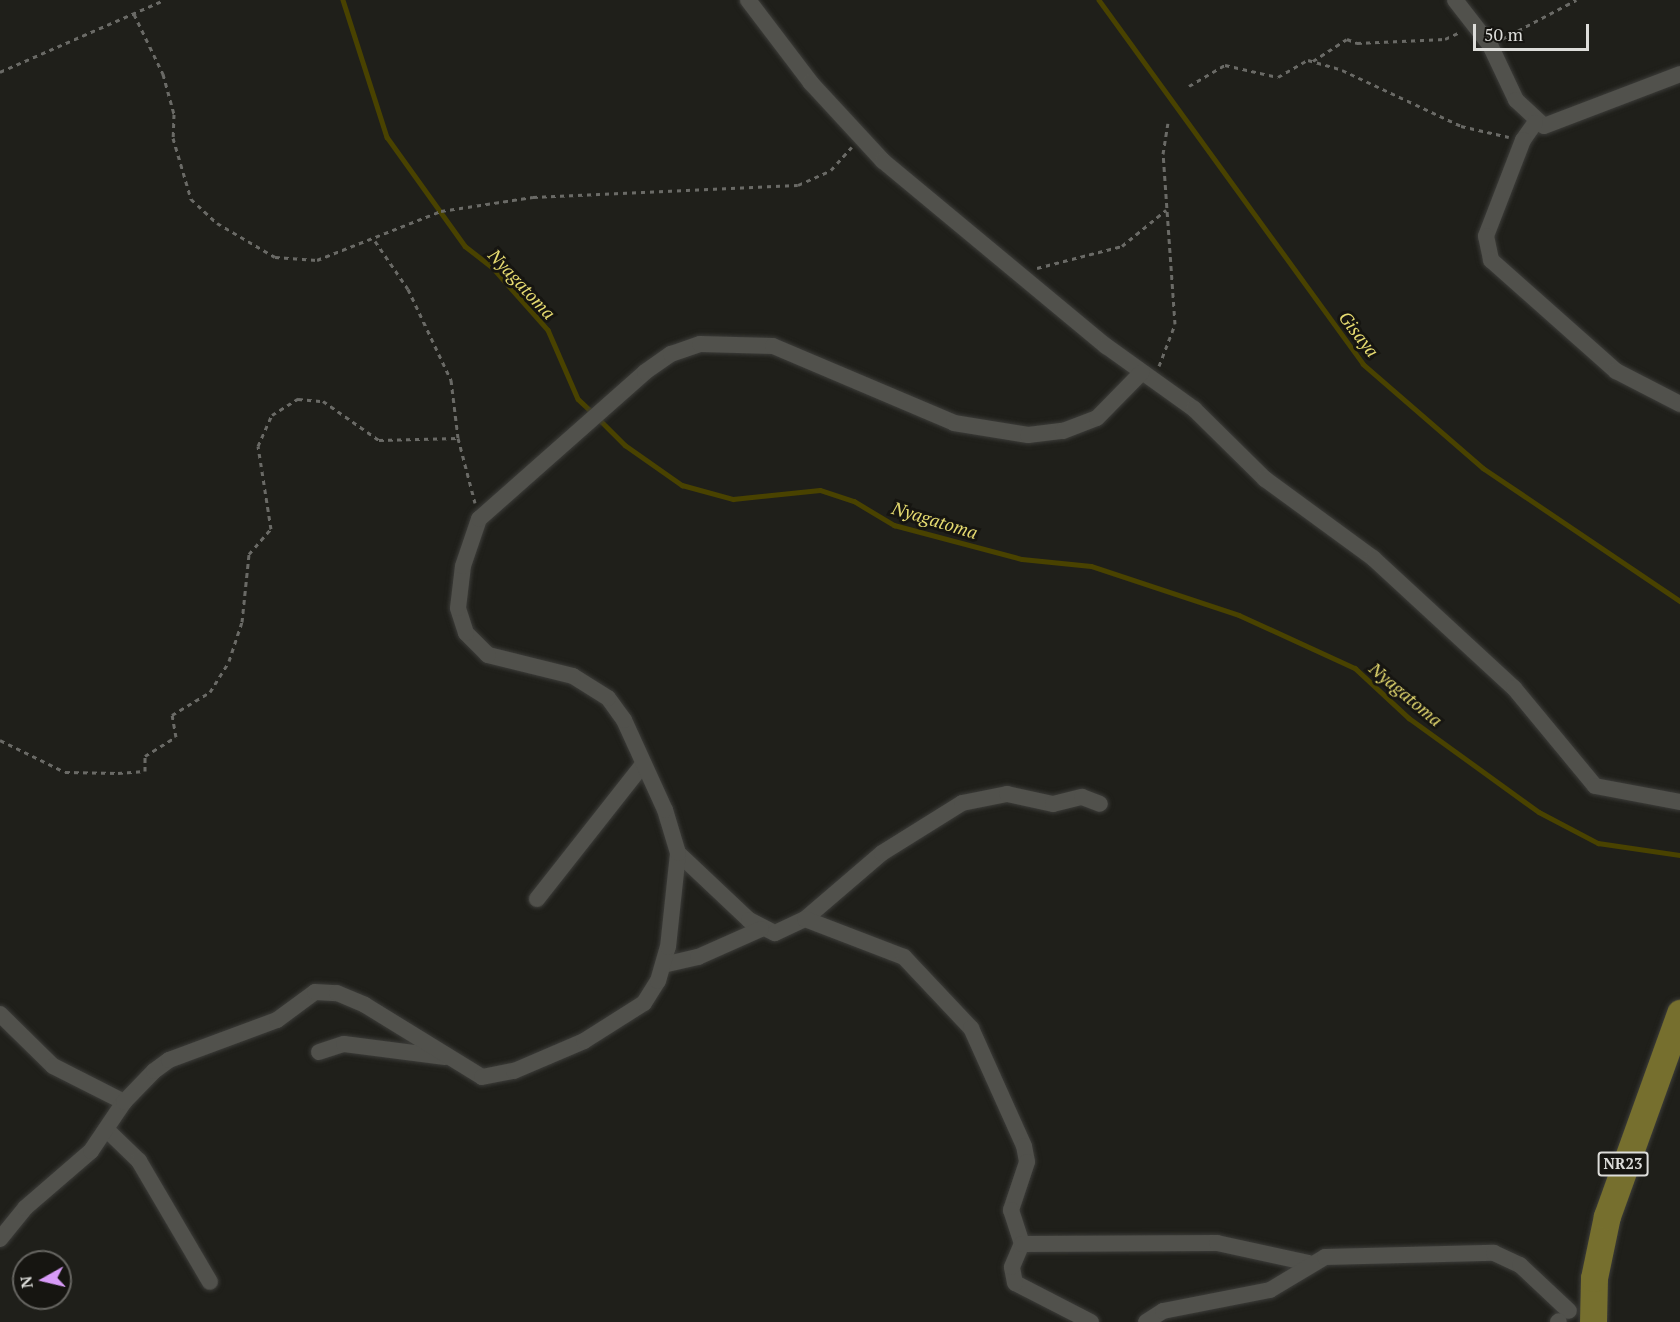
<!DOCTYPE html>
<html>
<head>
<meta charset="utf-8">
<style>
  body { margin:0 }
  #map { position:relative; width:1680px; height:1322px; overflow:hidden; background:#1f1f1a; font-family:"PT Serif",serif }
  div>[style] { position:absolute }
  .stream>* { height:4.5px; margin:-2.25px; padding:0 2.25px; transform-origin:2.25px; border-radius:2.25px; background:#494200 }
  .path>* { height:3px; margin-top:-1.5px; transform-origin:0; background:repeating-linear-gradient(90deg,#6a6a66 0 4.5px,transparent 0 9px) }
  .roads { filter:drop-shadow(0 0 2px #3c3c39) drop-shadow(0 0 2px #3c3c39) }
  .street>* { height:16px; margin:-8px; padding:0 8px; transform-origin:8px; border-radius:8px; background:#51514c }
  .primary>* { height:27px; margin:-13.5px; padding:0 13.5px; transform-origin:13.5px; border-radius:13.5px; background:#766f2e }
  span { translate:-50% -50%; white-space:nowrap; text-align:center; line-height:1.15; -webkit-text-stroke:6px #161511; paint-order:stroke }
  .shield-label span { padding:2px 4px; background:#161511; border:2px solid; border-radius:4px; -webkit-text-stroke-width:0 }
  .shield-label { font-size:15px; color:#ddddda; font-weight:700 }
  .water-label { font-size:18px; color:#e6db70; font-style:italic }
  .north { position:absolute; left:12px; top:1250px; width:60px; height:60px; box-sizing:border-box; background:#161511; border:2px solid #666561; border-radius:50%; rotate:262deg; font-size:16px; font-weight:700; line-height:24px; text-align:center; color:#ddddda }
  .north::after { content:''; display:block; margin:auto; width:21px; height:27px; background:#d89bf8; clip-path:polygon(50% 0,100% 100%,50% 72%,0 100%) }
  .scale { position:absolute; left:1473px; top:24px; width:116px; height:27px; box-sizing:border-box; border:3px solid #ddddda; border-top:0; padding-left:8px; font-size:18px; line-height:21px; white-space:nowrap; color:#ddddda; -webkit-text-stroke:4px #161511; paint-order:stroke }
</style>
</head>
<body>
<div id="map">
  <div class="stream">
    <div style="left:343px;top:0;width:144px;rotate:72.2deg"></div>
    <div style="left:387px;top:137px;width:134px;rotate:54.4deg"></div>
    <div style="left:465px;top:246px;width:37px;rotate:38deg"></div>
    <div style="left:494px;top:269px;width:81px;rotate:48.5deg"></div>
    <div style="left:548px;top:330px;width:75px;rotate:66.5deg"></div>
    <div style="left:578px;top:399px;width:21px;rotate:43deg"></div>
    <div style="left:1099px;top:0;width:450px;rotate:54deg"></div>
    <div style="left:1363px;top:364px;width:159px;rotate:40.9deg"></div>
    <div style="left:1483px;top:468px;width:238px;rotate:34deg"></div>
    <div style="left:599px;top:419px;width:37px;rotate:45deg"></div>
    <div style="left:625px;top:445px;width:70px;rotate:35.1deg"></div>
    <div style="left:682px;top:485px;width:53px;rotate:15.4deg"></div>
    <div style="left:733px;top:499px;width:87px;rotate:-5.9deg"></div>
    <div style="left:820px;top:490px;width:36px;rotate:18deg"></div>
    <div style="left:854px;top:501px;width:47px;rotate:31deg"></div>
    <div style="left:894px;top:525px;width:132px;rotate:14.9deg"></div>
    <div style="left:1022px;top:559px;width:69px;rotate:5.8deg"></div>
    <div style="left:1091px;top:566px;width:156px;rotate:18.3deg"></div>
    <div style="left:1239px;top:615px;width:128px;rotate:24.6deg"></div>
    <div style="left:1355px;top:668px;width:74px;rotate:42.8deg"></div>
    <div style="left:1409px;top:718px;width:160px;rotate:35.9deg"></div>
    <div style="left:1539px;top:812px;width:67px;rotate:27.7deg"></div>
    <div style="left:1598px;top:843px;width:83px;rotate:8.3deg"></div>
  </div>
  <div class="path">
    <div style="left:134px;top:14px;width:67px;rotate:64.2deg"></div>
    <div style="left:163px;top:74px;width:41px;rotate:74.6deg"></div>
    <div style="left:174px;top:114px;width:24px;rotate:92deg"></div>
    <div style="left:173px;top:138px;width:64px;rotate:73.6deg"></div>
    <div style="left:191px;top:199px;width:35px;rotate:43deg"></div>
    <div style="left:217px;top:223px;width:67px;rotate:30.4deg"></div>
    <div style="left:275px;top:257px;width:42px;rotate:4.1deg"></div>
    <div style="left:317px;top:260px;width:133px;rotate:-21.6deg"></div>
    <div style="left:441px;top:211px;width:93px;rotate:-8.7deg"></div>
    <div style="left:533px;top:197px;width:265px;rotate:-2.6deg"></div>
    <div style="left:798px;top:185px;width:36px;rotate:-24deg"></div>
    <div style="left:831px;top:170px;width:31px;rotate:-48deg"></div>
    <div style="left:1502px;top:39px;width:84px;rotate:-27.8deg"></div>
    <div style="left:1313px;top:61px;width:40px;rotate:-32.9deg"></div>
    <div style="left:1347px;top:39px;width:11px;rotate:22deg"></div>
    <div style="left:1357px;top:43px;width:88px;rotate:-2.6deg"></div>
    <div style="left:1445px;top:39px;width:17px;rotate:-25deg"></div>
    <div style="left:0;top:72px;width:179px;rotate:-23.7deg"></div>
    <div style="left:1189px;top:86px;width:42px;rotate:-30.3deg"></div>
    <div style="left:1225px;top:65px;width:54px;rotate:12.8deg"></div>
    <div style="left:1278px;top:77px;width:34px;rotate:-30deg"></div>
    <div style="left:1308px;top:60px;width:35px;rotate:16deg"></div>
    <div style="left:1342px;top:70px;width:132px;rotate:25.2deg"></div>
    <div style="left:1461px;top:126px;width:49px;rotate:12.9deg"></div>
    <div style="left:375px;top:241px;width:58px;rotate:55.5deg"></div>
    <div style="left:408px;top:289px;width:101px;rotate:64.7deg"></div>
    <div style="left:451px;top:380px;width:58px;rotate:83.1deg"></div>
    <div style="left:458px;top:438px;width:67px;rotate:75.3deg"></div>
    <div style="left:1037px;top:268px;width:88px;rotate:-14.5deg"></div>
    <div style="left:1122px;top:246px;width:57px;rotate:-39.3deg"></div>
    <div style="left:1159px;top:366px;width:45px;rotate:-69.1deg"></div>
    <div style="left:1175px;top:324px;width:170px;rotate:-94deg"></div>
    <div style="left:1163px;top:154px;width:31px;rotate:-81deg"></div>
    <div style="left:0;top:740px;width:72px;rotate:26.2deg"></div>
    <div style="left:65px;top:772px;width:53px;rotate:1.1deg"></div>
    <div style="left:118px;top:773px;width:27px;rotate:-4deg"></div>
    <div style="left:145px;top:771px;width:15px;rotate:-90deg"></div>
    <div style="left:145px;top:756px;width:36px;rotate:-32deg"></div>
    <div style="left:176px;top:737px;width:22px;rotate:-100deg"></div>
    <div style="left:172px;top:715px;width:44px;rotate:-31.2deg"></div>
    <div style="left:210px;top:692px;width:36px;rotate:-58deg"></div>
    <div style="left:229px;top:661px;width:41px;rotate:-71.6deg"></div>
    <div style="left:242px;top:622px;width:68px;rotate:-84.1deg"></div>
    <div style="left:249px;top:554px;width:33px;rotate:-49deg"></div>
    <div style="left:271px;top:529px;width:84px;rotate:-98.9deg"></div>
    <div style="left:258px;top:446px;width:34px;rotate:-66deg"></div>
    <div style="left:272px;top:415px;width:31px;rotate:-32deg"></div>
    <div style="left:298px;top:399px;width:25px;rotate:5deg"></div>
    <div style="left:323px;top:401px;width:68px;rotate:34.9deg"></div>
    <div style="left:379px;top:440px;width:79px;rotate:-1.5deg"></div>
  </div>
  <div class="roads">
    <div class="street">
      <div style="left:748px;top:0;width:104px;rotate:52.8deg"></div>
      <div style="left:811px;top:83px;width:106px;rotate:47.3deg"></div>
      <div style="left:883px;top:161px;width:290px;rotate:39.7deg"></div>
      <div style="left:1106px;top:346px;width:108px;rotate:35.6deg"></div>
      <div style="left:1194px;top:409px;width:100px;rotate:44.6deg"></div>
      <div style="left:1265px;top:479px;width:134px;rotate:36.2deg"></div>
      <div style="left:1373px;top:558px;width:192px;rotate:42.7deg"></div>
      <div style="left:1514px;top:688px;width:127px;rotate:50.4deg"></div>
      <div style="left:1595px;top:786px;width:86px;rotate:10.7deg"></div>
      <div style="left:1455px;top:0;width:57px;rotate:52.1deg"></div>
      <div style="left:1490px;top:45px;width:61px;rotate:64.7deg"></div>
      <div style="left:1516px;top:100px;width:38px;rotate:43deg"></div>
      <div style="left:1544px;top:126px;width:146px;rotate:-20.9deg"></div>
      <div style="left:1535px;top:123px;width:21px;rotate:125deg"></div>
      <div style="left:1523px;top:140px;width:103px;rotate:111.1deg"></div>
      <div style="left:1486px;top:236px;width:25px;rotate:78deg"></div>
      <div style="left:1491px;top:260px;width:167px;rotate:41.6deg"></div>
      <div style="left:1616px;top:371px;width:72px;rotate:27.3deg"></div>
      <div style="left:678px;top:853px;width:98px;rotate:43.3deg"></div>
      <div style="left:749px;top:920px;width:29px;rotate:27deg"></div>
      <div style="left:775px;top:933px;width:33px;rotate:-25deg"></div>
      <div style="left:805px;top:919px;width:101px;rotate:-40.6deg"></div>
      <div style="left:882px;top:853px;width:94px;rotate:-32deg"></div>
      <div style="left:962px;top:803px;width:46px;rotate:-11.3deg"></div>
      <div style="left:1007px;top:794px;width:47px;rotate:12.3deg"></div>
      <div style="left:1053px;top:804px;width:30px;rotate:-14deg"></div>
      <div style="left:1082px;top:797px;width:19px;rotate:21deg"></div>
      <div style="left:537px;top:899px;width:168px;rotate:-51.8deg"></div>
      <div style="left:805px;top:919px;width:106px;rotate:21deg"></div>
      <div style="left:904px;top:957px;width:98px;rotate:46.7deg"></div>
      <div style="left:971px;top:1028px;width:129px;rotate:65.8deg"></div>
      <div style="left:1024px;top:1146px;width:16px;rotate:79deg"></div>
      <div style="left:1027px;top:1162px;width:51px;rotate:108.4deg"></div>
      <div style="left:1011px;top:1210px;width:36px;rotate:72deg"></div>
      <div style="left:663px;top:965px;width:36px;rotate:-13deg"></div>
      <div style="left:698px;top:957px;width:69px;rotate:-24deg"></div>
      <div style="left:0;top:1014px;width:74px;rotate:44.5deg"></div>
      <div style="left:53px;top:1066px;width:80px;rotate:26.9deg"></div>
      <div style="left:319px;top:1052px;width:26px;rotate:-18deg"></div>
      <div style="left:344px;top:1044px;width:102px;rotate:7.3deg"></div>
      <div style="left:107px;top:1130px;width:45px;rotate:44.1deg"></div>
      <div style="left:139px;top:1161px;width:140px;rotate:59.6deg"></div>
      <div style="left:0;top:1239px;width:40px;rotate:-51deg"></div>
      <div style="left:25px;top:1208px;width:87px;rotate:-40.8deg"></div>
      <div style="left:91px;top:1151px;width:59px;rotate:-56deg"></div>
      <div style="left:124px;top:1102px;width:43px;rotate:-45.9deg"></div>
      <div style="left:154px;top:1071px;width:19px;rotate:-36deg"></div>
      <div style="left:169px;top:1060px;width:115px;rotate:-20.3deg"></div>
      <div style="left:277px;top:1020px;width:47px;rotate:-36.4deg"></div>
      <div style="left:315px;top:992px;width:22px;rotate:3deg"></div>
      <div style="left:337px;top:993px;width:30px;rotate:23deg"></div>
      <div style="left:365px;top:1005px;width:137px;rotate:31.6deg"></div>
      <div style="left:482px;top:1077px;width:33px;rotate:-11deg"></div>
      <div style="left:514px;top:1071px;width:76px;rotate:-23.2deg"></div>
      <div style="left:584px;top:1041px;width:71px;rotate:-32.3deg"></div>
      <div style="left:644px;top:1003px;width:26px;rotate:-58deg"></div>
      <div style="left:658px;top:981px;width:35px;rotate:-74deg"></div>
      <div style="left:668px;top:947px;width:95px;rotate:-83.9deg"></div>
      <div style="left:678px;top:853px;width:45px;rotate:-106.8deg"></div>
      <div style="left:665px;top:810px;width:99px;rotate:-114.5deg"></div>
      <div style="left:624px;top:720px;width:27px;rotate:-126deg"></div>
      <div style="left:608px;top:698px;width:41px;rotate:-147.8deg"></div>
      <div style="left:573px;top:676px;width:88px;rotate:-166.1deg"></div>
      <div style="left:488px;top:655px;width:31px;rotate:-135deg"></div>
      <div style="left:466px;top:633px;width:26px;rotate:-108deg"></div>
      <div style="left:458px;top:608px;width:42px;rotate:-83.2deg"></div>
      <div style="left:463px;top:566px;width:50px;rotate:-71.2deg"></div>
      <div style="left:479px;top:519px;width:222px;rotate:-41.5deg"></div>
      <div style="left:645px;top:372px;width:32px;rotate:-35deg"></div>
      <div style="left:671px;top:354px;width:31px;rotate:-19deg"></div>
      <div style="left:700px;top:344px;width:73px;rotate:1.6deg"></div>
      <div style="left:773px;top:346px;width:197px;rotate:23deg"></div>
      <div style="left:954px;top:423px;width:75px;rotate:9.2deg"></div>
      <div style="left:1028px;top:435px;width:35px;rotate:-7deg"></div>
      <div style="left:1063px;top:431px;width:36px;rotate:-21deg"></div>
      <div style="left:1097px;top:418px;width:64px;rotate:-45.6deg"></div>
      <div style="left:1091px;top:1322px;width:85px;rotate:-152.8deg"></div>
      <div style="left:1015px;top:1283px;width:16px;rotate:-101deg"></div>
      <div style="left:1012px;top:1267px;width:25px;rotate:-67deg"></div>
      <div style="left:1022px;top:1244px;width:195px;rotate:-0.3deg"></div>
      <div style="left:1217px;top:1243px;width:94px;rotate:12.3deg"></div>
      <div style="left:1146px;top:1322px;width:20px;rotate:-33deg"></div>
      <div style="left:1163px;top:1311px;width:109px;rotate:-11.1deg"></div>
      <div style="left:1270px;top:1290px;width:64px;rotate:-31deg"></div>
      <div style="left:1325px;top:1257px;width:169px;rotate:-1.4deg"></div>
      <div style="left:1494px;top:1253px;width:29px;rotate:25deg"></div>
      <div style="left:1520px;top:1265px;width:67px;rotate:43.2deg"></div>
      <div style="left:1558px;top:1322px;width:1px;rotate:-45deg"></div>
    </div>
    <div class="primary">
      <div style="left:1593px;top:1322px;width:44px;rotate:-88.7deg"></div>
      <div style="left:1594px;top:1278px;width:63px;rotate:-78.2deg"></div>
      <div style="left:1607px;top:1216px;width:216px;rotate:-70.2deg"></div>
    </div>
  </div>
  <div class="shield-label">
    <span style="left:1623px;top:1164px">NR23</span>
  </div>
  <div class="water-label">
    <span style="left:522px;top:284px;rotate:47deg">Nyagatoma</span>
    <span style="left:1359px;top:334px;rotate:52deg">Gisaya</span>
    <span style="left:935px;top:520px;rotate:17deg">Nyagatoma</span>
    <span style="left:1406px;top:694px;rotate:40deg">Nyagatoma</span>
  </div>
  <div class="north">N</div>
  <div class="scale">50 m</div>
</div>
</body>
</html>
